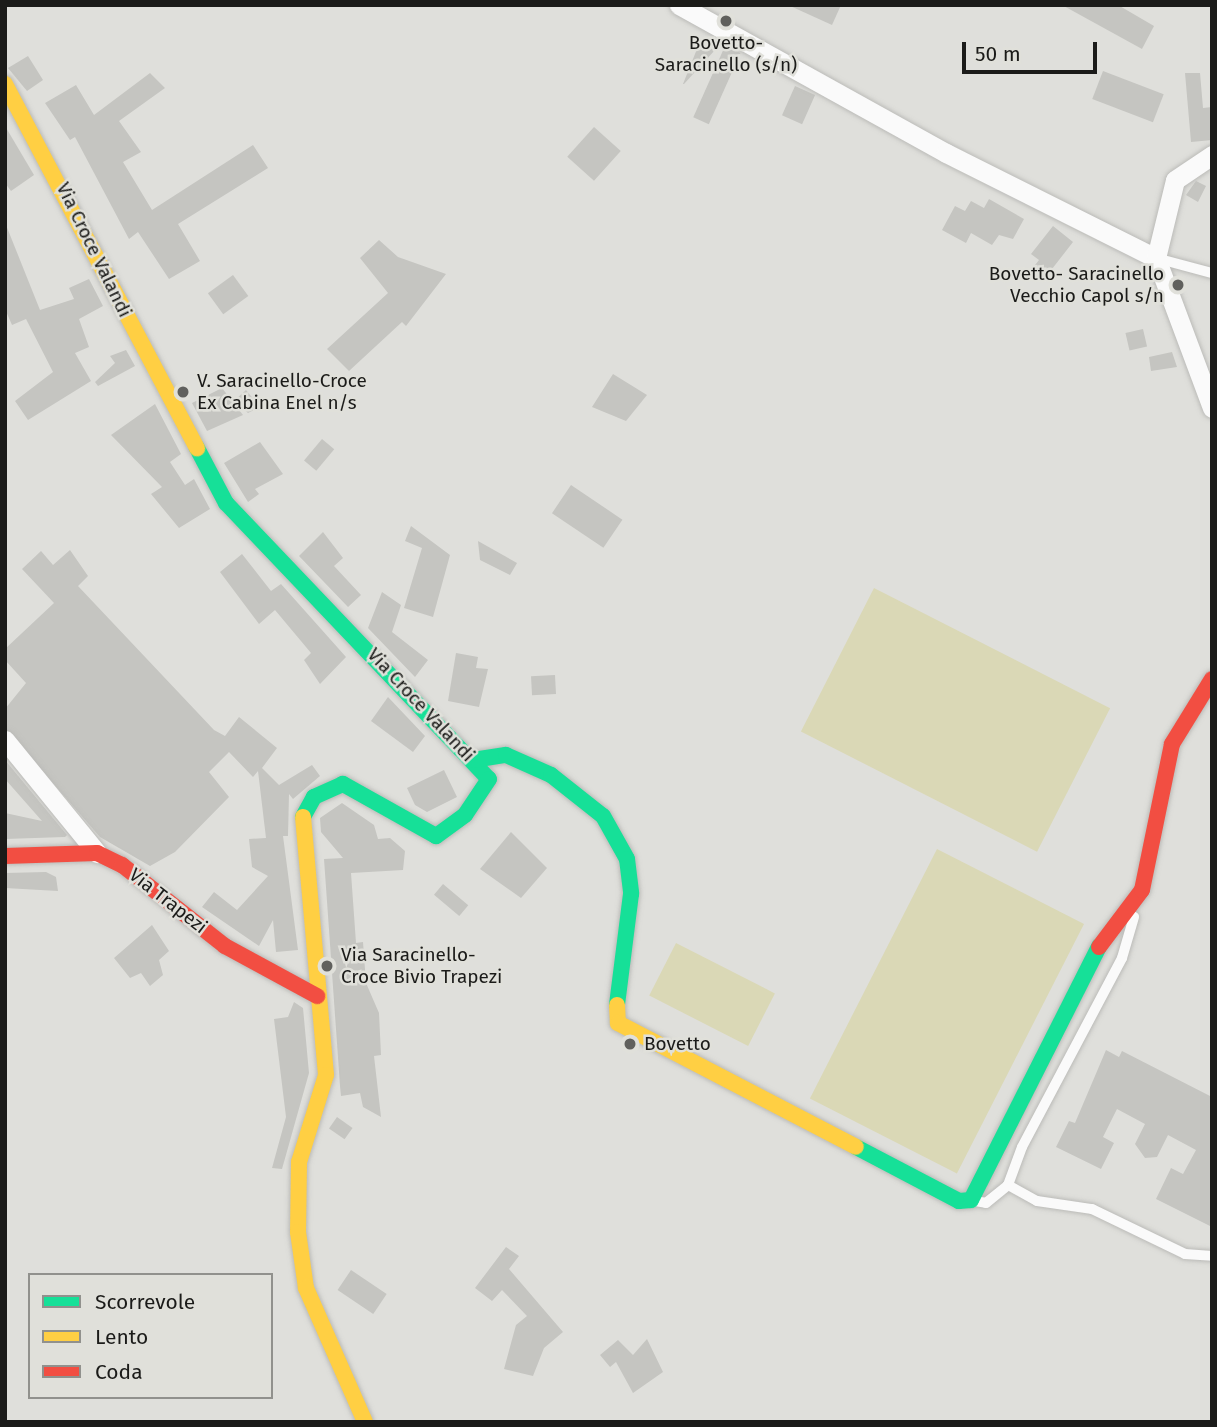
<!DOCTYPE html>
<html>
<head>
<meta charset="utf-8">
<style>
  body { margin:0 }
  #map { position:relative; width:1217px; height:1427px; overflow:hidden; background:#dfdfdb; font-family:"Fira Sans",sans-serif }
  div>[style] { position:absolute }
  .green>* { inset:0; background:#dad8b6; transform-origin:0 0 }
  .building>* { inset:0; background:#c5c5c1; transform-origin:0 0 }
  .roads { filter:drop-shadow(0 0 2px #bbbbb8) drop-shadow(0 0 2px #bbbbb8) }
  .lane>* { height:10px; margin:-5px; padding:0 5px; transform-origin:5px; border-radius:5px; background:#fafafa }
  .street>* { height:19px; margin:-9.5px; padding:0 9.5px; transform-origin:9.5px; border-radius:9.5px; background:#fafafa }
  .fast>* { height:16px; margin:-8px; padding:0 8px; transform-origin:8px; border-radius:8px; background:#16e098 }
  .slow>* { height:16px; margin:-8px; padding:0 8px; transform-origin:8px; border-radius:8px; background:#ffcf43 }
  .jam>* { height:16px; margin:-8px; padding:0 8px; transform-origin:8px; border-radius:8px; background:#f24e42 }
  .dots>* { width:19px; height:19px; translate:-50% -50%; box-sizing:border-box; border:4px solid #e0e0da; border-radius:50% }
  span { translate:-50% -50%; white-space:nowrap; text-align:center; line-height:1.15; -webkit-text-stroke:5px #e0e0da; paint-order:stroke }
  .poi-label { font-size:19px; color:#1b1b19 }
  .right { translate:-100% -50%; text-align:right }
  .left { translate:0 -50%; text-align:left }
  .street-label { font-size:19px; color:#1b1b19 }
  .frame { position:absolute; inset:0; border:7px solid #1b1b19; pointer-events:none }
  .legend { position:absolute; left:28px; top:1273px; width:245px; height:126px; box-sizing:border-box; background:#e0e0da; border:2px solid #91918d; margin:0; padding:9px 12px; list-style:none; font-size:21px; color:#1b1b19 }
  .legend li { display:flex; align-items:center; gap:14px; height:35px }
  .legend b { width:35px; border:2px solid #91918d }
  .scale { position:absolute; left:962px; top:42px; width:135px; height:32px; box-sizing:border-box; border:4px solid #1b1b19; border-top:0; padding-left:9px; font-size:21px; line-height:24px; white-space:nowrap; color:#1b1b19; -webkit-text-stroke:5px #e0e0da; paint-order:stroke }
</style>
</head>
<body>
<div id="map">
  <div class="green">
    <div style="left:874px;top:588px;width:265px;height:161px;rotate:27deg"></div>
    <div style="left:937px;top:849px;width:165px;height:280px;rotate:27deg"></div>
    <div style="left:676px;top:943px;width:111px;height:59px;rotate:27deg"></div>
  </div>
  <div class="building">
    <div style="clip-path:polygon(788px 5px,841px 5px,832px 25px)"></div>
    <div style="clip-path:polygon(1062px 5px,1118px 5px,1154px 26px,1142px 49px)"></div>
    <div style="clip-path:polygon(699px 44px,715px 50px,684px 84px,683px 84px)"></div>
    <div style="left:725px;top:46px;width:17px;height:78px;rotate:24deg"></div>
    <div style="clip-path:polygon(28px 56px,43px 80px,27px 91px,8px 68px)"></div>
    <div style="left:1103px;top:71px;width:65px;height:30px;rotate:21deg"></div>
    <div style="clip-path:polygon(150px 73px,165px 88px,119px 121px,141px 152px,123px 162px,152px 210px,253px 145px,268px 168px,178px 224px,200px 261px,169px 279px,138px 232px,129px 239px,75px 137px,70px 140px,45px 103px,76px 85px,94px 115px)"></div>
    <div style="clip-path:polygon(1185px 73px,1200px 73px,1203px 108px,1212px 107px,1212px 140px,1191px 142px)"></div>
    <div style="left:795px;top:86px;width:22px;height:32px;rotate:24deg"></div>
    <div style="clip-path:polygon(5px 126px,34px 175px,11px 191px,5px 183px)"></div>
    <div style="left:594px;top:127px;width:36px;height:40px;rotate:42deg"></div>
    <div style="clip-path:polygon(1196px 181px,1206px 186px,1198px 202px,1186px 195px)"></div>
    <div style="clip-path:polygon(989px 199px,1024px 219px,1013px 239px,999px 235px,992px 245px,971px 233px,966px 243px,942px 230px,955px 206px,965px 211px,971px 201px,984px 208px)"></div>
    <div style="clip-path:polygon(6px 225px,40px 310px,74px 299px,69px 288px,89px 279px,103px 306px,79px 319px,89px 347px,75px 353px,91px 381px,28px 420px,15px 401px,53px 372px,26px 319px,12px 325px,5px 309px)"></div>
    <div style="clip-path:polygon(1053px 226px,1073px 242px,1045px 278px,1032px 269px,1039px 260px,1031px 254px)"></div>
    <div style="clip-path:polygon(379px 240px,398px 257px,446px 274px,406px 326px,402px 322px,349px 371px,327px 349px,388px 293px,360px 258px)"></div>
    <div style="left:233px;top:275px;width:26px;height:31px;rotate:54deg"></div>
    <div style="left:1143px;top:329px;width:18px;height:18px;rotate:77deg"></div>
    <div style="clip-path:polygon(126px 350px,135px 366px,98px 386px,95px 382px,115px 363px,110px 356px)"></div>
    <div style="clip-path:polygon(1172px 352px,1177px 367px,1151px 371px,1149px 357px)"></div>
    <div style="clip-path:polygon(613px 374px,647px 395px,626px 421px,592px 407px)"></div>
    <div style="clip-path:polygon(222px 388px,243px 415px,207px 431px,192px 403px)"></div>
    <div style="clip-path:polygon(246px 390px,260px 407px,248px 413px,234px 401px)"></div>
    <div style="clip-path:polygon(155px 404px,181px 454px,170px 462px,185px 485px,194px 479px,210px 509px,179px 528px,151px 494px,162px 487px,111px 435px)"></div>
    <div style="left:322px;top:439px;width:16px;height:28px;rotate:40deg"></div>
    <div style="clip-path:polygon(260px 442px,283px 474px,255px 489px,259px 494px,248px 502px,224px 463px)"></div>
    <div style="left:571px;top:485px;width:62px;height:34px;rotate:34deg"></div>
    <div style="clip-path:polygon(411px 526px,450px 555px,433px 617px,404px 608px,422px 548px,405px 541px)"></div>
    <div style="clip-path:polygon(323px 532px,343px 558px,334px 566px,361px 595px,348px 607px,299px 556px)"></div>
    <div style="clip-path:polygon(478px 541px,517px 563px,510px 575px,480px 560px)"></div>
    <div style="clip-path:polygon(70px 550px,88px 576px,78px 586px,214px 730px,225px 736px,239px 717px,277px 748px,262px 768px,279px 785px,312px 765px,320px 776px,293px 799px,289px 794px,288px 836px,283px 836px,298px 950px,276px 952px,273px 920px,259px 946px,202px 907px,214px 892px,237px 910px,268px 876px,252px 867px,249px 839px,266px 838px,258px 771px,253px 777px,229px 752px,209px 772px,229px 797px,175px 852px,150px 866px,100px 837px,5px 728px,5px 709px,26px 683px,5px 660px,5px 649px,54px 603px,22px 569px,41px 551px,53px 565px)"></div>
    <div style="clip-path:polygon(242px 554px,271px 591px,281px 584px,346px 657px,320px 684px,304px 660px,311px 653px,275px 610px,259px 624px,220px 572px)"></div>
    <div style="clip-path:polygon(382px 592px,401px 605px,392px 632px,428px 660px,415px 677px,368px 628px)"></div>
    <div style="clip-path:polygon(456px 653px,478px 657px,476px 668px,488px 669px,479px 707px,448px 701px)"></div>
    <div style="left:555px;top:675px;width:19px;height:24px;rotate:87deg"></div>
    <div style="clip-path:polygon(388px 697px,425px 736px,413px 752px,371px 721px)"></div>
    <div style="clip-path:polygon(5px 760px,67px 835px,65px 837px,5px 839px,5px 813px,42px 821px,5px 779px)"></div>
    <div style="clip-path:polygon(444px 770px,457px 797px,427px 812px,415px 805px,407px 788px)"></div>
    <div style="clip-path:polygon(342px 803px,374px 825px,378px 839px,390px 838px,405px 851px,403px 870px,351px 873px,356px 943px,363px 942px,366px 983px,379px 1013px,381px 1055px,374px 1056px,381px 1117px,363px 1107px,360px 1093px,341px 1096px,340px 1086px,324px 859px,343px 858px,321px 832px,320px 818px)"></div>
    <div style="clip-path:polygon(511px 832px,547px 868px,521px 898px,480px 869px)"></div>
    <div style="clip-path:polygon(46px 872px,56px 877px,58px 891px,5px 888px,5px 873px)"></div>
    <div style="left:443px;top:884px;width:33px;height:14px;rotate:40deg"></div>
    <div style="clip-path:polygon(152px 925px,169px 951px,159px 960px,163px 975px,150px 986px,141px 973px,130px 978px,114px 958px)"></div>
    <div style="clip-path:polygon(294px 1002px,303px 1008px,309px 1073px,282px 1169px,272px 1168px,286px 1117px,274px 1019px,288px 1017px)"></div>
    <div style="clip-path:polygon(1106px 1050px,1119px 1057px,1122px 1051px,1212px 1097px,1212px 1227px,1156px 1199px,1171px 1168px,1183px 1174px,1196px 1150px,1168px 1135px,1157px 1157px,1145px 1158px,1135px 1144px,1145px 1124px,1117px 1109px,1103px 1137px,1114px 1143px,1101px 1169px,1056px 1147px,1069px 1121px,1075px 1123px)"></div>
    <div style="left:337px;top:1117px;width:19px;height:14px;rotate:35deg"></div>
    <div style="clip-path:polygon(506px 1247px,519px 1256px,509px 1269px,563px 1332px,544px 1348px,533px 1376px,504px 1369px,516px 1325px,527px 1316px,502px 1290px,492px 1301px,475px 1288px)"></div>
    <div style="left:351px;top:1270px;width:43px;height:24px;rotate:34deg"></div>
    <div style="clip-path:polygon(647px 1339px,663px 1372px,633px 1393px,616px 1362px,610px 1367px,600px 1355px,618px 1340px,633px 1355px)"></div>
  </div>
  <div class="roads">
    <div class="lane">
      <div style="left:1156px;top:258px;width:58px;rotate:15deg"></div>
      <div style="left:1008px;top:1185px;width:40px;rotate:-69.8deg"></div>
      <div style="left:1022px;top:1147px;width:214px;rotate:-62.1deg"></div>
      <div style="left:1122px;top:958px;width:43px;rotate:-73.7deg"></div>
      <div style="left:975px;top:1201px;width:11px;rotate:10deg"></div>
      <div style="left:986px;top:1203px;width:28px;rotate:-39deg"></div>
      <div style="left:1008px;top:1185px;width:33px;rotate:29deg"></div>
      <div style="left:1037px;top:1201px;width:56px;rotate:8.3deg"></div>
      <div style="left:1092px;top:1209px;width:103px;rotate:25.8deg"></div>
      <div style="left:1185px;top:1254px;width:27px;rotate:4deg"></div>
    </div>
    <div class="street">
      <div style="left:679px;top:5px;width:305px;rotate:29deg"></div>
      <div style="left:946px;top:153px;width:235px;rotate:26.6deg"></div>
      <div style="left:1156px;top:258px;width:160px;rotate:69.5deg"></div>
      <div style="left:1156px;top:258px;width:80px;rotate:-76.3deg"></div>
      <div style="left:1175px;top:180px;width:45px;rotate:-34deg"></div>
      <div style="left:5px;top:740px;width:146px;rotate:50.8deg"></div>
    </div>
    <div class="fast">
      <div style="left:197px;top:448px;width:62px;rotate:62.2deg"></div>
      <div style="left:226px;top:503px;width:381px;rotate:46.4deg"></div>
      <div style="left:489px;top:779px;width:43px;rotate:123.7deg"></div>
      <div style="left:465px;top:815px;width:36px;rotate:144deg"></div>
      <div style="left:436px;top:836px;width:107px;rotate:-150.8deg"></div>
      <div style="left:343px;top:784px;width:32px;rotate:156deg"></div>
      <div style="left:314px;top:797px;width:23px;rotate:119deg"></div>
      <div style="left:473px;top:760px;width:33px;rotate:-9deg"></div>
      <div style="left:506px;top:755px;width:49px;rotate:24deg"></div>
      <div style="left:551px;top:775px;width:66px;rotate:38.3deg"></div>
      <div style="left:603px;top:816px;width:49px;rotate:60.8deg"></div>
      <div style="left:627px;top:859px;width:35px;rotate:83deg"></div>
      <div style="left:631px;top:894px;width:112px;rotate:97.2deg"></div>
      <div style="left:856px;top:1147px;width:116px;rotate:27.7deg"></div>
      <div style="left:959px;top:1201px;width:12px;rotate:-5deg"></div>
      <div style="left:971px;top:1200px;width:284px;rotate:-63.2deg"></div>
    </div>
    <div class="slow">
      <div style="left:5px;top:84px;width:412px;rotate:62.2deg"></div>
      <div style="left:303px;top:817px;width:259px;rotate:84.9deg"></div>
      <div style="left:326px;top:1075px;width:91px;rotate:107.2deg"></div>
      <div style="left:299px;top:1162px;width:70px;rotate:90.8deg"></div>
      <div style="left:298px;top:1232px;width:57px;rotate:81.9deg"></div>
      <div style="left:306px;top:1288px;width:146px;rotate:66.2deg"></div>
      <div style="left:617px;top:1005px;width:18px;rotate:87deg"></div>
      <div style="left:618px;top:1023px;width:268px;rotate:27.5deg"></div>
    </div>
    <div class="jam">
      <div style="left:5px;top:856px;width:92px;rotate:-1.9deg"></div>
      <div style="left:97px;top:853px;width:28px;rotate:26deg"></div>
      <div style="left:122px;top:865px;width:131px;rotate:38.2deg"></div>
      <div style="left:225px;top:946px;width:105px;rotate:28.5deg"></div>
      <div style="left:1099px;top:947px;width:71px;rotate:-53deg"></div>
      <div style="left:1142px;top:890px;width:149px;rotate:-78.4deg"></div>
      <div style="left:1172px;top:744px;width:76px;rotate:-58.4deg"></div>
    </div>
  </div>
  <div class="dots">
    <div style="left:726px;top:21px;background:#60605d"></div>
    <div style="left:1178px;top:285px;background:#60605d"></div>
    <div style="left:183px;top:392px;background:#60605d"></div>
    <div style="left:327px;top:966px;background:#60605d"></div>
    <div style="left:630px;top:1044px;background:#60605d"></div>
  </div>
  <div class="poi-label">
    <span style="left:726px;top:54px">Bovetto-<br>Saracinello (s/n)</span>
    <span class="right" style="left:1164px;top:285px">Bovetto- Saracinello<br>Vecchio Capol s/n</span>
    <span class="left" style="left:197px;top:392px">V. Saracinello-Croce<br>Ex Cabina Enel n/s</span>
    <span class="left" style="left:341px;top:966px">Via Saracinello-<br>Croce Bivio Trapezi</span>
    <span class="left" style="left:644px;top:1044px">Bovetto</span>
  </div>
  <div class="street-label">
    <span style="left:94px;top:250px;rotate:64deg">Via Croce Valandi</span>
    <span style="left:421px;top:705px;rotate:47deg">Via Croce Valandi</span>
    <span style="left:168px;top:901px;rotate:38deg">Via Trapezi</span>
  </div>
  <div class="frame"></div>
  <ul class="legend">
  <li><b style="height:9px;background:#16e098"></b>Scorrevole</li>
  <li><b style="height:9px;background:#ffcf43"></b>Lento</li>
  <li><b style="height:9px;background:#f24e42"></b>Coda</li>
  </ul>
  <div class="scale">50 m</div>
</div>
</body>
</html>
